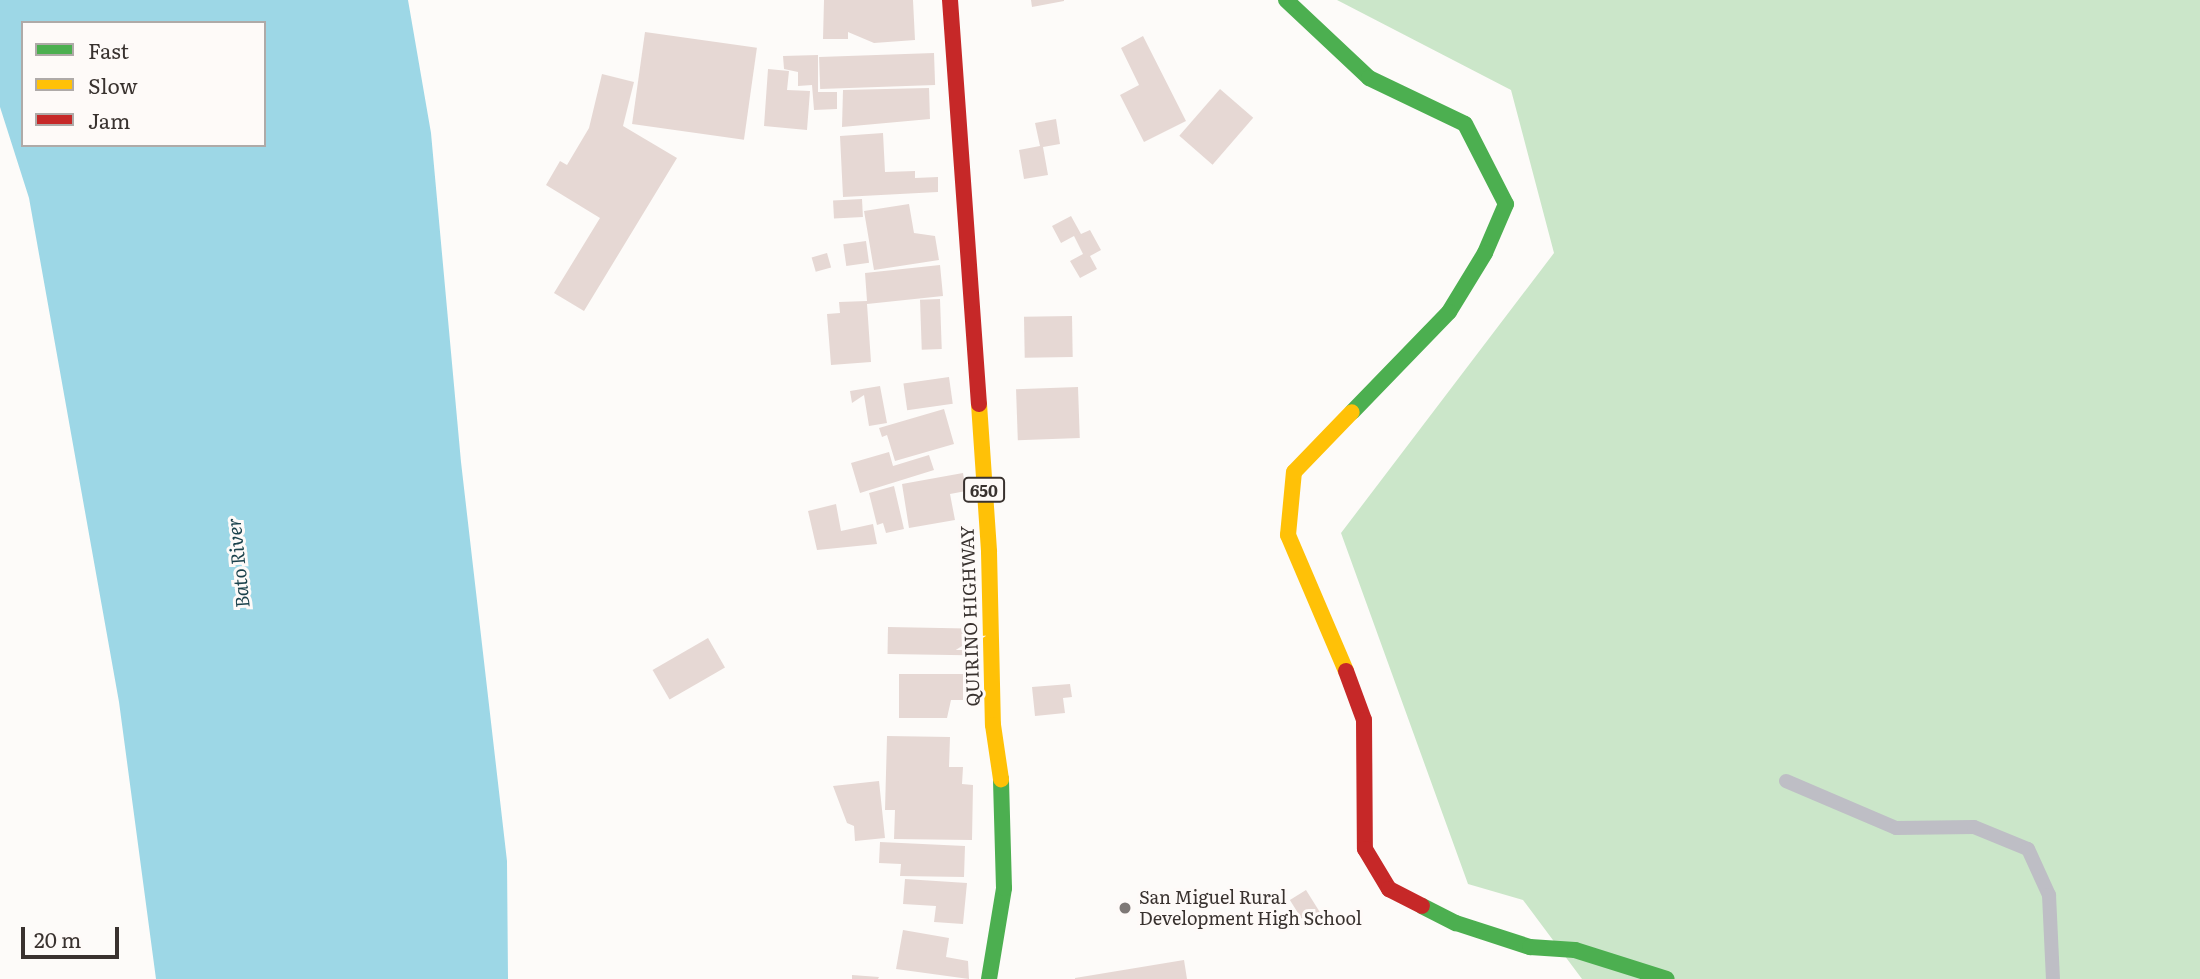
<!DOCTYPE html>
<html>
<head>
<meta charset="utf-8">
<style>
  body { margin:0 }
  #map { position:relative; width:2200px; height:979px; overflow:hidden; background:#fdfbf9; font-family:Literata,serif }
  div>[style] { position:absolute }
  .forest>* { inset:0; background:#cbe6c9 }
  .water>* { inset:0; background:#9dd7e6 }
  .building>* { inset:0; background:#e6d8d4; transform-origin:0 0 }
  .lane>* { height:14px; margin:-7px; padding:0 7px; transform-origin:7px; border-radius:7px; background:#bebec5 }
  .fast>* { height:16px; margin:-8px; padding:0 8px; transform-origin:8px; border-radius:8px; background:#4caf50 }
  .slow>* { height:16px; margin:-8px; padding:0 8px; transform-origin:8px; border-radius:8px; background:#ffc107 }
  .jam>* { height:16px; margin:-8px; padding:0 8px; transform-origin:8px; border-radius:8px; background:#c62828 }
  .dots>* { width:19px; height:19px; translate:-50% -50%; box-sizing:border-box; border:4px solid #fefaf8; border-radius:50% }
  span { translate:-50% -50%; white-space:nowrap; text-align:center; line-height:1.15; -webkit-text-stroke:6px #fefaf8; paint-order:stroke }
  .shield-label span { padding:2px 5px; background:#fefaf8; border:2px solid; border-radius:5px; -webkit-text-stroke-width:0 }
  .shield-label { font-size:16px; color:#39322f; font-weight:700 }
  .street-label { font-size:18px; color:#39322f }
  .poi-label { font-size:18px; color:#39322f }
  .left { translate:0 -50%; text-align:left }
  .water-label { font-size:19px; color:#1a414b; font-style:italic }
  .legend { position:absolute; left:21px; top:21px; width:245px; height:126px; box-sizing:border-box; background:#fefaf8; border:2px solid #afaaa8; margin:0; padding:9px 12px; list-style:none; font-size:21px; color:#39322f }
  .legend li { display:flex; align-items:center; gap:14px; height:35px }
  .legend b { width:35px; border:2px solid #afaaa8 }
  .scale { position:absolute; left:21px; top:927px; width:98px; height:32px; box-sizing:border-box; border:4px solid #39322f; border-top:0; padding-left:9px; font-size:21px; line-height:24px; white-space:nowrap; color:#39322f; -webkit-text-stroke:5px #fefaf8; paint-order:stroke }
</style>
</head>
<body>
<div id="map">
  <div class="forest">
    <div style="clip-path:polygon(1337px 0,2200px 0,2200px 979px,1582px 979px,1523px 900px,1468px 884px,1341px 533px,1554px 253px,1511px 90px)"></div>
  </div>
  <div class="water">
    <div style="clip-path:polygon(evenodd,0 0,408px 0,431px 133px,461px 462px,507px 861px,508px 979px,156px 979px,119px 702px,29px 198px,0 107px,0 0,23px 23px,264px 23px,264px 145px,23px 145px,23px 23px)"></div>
  </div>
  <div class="building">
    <div style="clip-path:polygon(824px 0,913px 0,915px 40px,874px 43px,848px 32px,848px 39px,823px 39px)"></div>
    <div style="clip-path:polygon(1031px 0,1064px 0,1064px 1px,1032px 7px)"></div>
    <div style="left:645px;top:32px;width:113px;height:93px;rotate:8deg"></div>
    <div style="clip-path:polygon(1143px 36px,1186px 121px,1144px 142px,1120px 95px,1139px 85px,1121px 48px)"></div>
    <div style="left:934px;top:53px;width:32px;height:115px;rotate:88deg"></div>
    <div style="clip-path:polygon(818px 55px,818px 92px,837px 92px,837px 109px,814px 110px,812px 85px,798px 86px,798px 72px,784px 69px,783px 56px)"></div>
    <div style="clip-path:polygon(768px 69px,789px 71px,787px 90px,810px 91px,807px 130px,764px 126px)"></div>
    <div style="clip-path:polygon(602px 74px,634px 82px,623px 126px,677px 158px,584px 311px,554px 293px,600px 218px,546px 185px,560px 161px,567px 165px,589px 128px)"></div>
    <div style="clip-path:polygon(929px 88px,930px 119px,842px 127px,843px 90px)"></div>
    <div style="left:1220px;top:89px;width:44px;height:62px;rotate:41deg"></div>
    <div style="clip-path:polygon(1056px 119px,1060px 144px,1043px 147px,1048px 175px,1024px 179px,1019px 150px,1040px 146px,1035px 123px)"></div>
    <div style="clip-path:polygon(883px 133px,885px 172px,915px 171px,915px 178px,938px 177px,938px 192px,843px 197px,840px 136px)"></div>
    <div style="left:862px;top:199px;width:18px;height:29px;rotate:87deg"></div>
    <div style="clip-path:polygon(909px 204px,914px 233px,935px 236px,939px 260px,874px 270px,864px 211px)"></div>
    <div style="clip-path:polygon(1071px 216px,1081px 234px,1090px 230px,1101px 250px,1090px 256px,1097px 269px,1080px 278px,1070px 261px,1083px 254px,1074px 236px,1061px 243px,1052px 226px)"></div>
    <div style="left:866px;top:241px;width:22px;height:23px;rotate:82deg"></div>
    <div style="left:827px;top:253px;width:15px;height:16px;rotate:74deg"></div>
    <div style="clip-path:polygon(940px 265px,943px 296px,867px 304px,871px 362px,831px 365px,827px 314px,840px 313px,839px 302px,867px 301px,865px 273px)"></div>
    <div style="left:940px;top:299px;width:50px;height:20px;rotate:88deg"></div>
    <div style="left:1072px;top:316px;width:41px;height:48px;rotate:89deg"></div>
    <div style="left:949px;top:377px;width:27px;height:46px;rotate:82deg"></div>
    <div style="clip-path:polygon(880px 386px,887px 423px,869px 426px,864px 395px,852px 403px,850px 391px)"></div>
    <div style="left:1078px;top:387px;width:51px;height:62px;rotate:88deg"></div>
    <div style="clip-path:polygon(944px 409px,954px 444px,895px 461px,887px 435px,882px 437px,879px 428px)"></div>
    <div style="clip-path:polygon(889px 452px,893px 466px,929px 455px,934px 470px,860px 493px,851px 463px)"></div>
    <div style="clip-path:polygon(963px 473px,966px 491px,950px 494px,955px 520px,909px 528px,902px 484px)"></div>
    <div style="clip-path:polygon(894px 486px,904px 529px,886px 533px,883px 523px,877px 525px,869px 493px)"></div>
    <div style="clip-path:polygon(836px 504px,841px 531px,873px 524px,877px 544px,817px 550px,808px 511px)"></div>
    <div style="left:888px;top:627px;width:79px;height:27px;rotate:1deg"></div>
    <div style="left:708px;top:638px;width:34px;height:64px;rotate:60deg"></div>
    <div style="clip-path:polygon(899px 674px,963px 674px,963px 700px,951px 700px,947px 718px,899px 718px)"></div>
    <div style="clip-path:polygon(1070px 684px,1072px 697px,1063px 698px,1065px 713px,1035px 716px,1032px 687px)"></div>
    <div style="clip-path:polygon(887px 736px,950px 737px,949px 767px,963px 767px,962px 784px,973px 785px,972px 840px,894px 839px,895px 810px,885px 810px)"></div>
    <div style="clip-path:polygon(879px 781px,885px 838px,855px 841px,854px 826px,847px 823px,833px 786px)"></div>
    <div style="clip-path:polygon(880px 842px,965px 846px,964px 877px,900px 876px,901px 864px,879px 863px)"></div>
    <div style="clip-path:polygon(905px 879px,967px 883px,963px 924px,934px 922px,936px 906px,903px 904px)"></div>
    <div style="left:1306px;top:890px;width:31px;height:19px;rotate:58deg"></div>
    <div style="clip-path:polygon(903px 930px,949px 938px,946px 957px,968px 961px,969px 979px,896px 969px)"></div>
    <div style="clip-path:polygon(1184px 960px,1187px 979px,1075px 979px,1075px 978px)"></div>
    <div style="clip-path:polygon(852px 975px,879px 977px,878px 979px,852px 979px)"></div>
  </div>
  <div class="lane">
    <div style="left:1786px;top:781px;width:120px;rotate:23.1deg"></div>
    <div style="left:1896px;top:828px;width:78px;rotate:-0.7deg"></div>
    <div style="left:1974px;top:827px;width:58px;rotate:22.2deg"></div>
    <div style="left:2028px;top:849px;width:51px;rotate:65.5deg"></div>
    <div style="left:2049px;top:895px;width:84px;rotate:87.3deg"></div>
  </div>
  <div class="fast">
    <div style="left:1286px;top:0;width:114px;rotate:43.2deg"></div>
    <div style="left:1369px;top:78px;width:106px;rotate:25.6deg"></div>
    <div style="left:1465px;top:124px;width:90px;rotate:62.9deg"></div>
    <div style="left:1506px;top:204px;width:53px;rotate:113.2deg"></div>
    <div style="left:1485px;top:253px;width:69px;rotate:121.4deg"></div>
    <div style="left:1449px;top:312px;width:139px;rotate:134.1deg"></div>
    <div style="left:1422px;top:906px;width:38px;rotate:27deg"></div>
    <div style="left:1456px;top:923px;width:78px;rotate:18deg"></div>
    <div style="left:1530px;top:947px;width:45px;rotate:3.8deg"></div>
    <div style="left:1575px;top:950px;width:96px;rotate:17.5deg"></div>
    <div style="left:989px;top:979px;width:92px;rotate:-80.6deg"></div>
    <div style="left:1004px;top:888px;width:109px;rotate:-91.6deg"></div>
  </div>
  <div class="slow">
    <div style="left:979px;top:404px;width:148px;rotate:86.1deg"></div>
    <div style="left:989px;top:552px;width:173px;rotate:88.7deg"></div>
    <div style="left:993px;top:725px;width:55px;rotate:81.6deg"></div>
    <div style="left:1346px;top:671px;width:148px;rotate:-113.1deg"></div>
    <div style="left:1288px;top:535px;width:63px;rotate:-84.6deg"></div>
    <div style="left:1294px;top:472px;width:83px;rotate:-46deg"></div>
  </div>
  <div class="jam">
    <div style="left:950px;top:0;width:405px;rotate:85.9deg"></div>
    <div style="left:1346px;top:671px;width:52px;rotate:69.8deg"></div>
    <div style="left:1364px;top:720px;width:129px;rotate:89.6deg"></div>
    <div style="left:1365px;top:849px;width:47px;rotate:59deg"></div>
    <div style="left:1389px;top:889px;width:37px;rotate:27deg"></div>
  </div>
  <div class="dots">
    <div style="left:1125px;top:908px;background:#7e7876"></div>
  </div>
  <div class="shield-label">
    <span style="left:984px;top:490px">650</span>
  </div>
  <div class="street-label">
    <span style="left:970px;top:616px;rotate:-92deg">QUIRINO HIGHWAY</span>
  </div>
  <div class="poi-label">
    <span class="left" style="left:1139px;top:908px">San Miguel Rural<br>Development High School</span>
  </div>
  <div class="water-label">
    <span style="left:238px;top:563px;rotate:-96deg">Bato River</span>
  </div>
  <ul class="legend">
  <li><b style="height:9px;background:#4caf50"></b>Fast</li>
  <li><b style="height:9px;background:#ffc107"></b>Slow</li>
  <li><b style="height:9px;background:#c62828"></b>Jam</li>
  </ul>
  <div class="scale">20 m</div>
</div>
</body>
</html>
